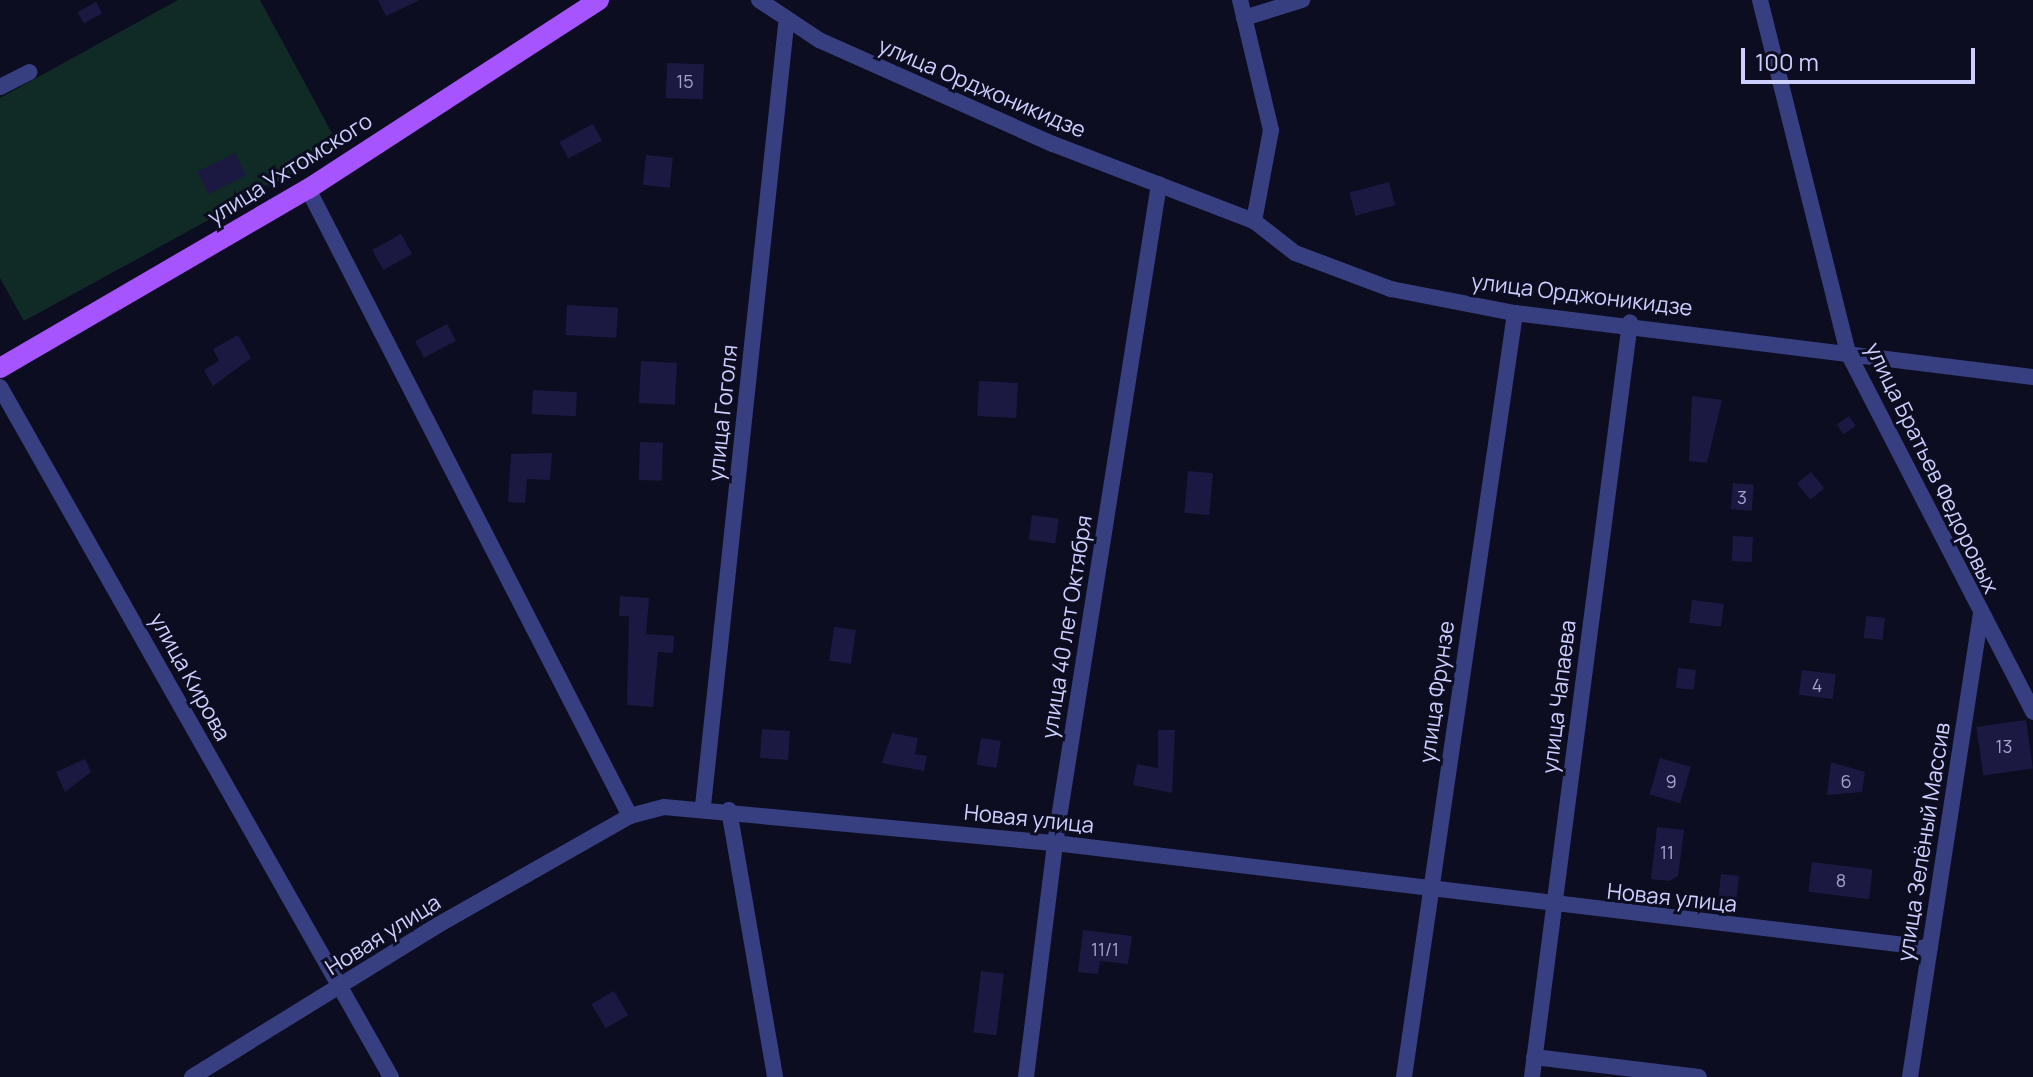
<!DOCTYPE html>
<html>
<head>
<meta charset="utf-8">
<style>
  body { margin:0 }
  #map { position:relative; width:2033px; height:1077px; overflow:hidden; background:#0d0d21; font-family:Manrope,sans-serif }
  div>[style] { position:absolute }
  .green>* { inset:0; background:#102b26 }
  .building>* { inset:0; background:#1b1942; transform-origin:0 0 }
  .minor>* { height:16px; margin:-8px; padding:0 8px; transform-origin:8px; border-radius:8px; background:#373f81 }
  .major>* { height:20px; margin:-10px; padding:0 10px; transform-origin:10px; border-radius:10px; background:#a654ff }
  span { translate:-50% -50%; white-space:nowrap; text-align:center; line-height:1.15; -webkit-text-stroke:6px #0d0d21; paint-order:stroke }
  .number-label { font-size:18px; color:#a0a2d0 }
  .number-label span { -webkit-text-stroke-width:0 }
  .street-label { font-size:22px; color:#cdcfff }
  .scale { position:absolute; left:1741px; top:48px; width:234px; height:36px; box-sizing:border-box; border:4px solid #cdcfff; border-top:0; padding-left:10px; font-size:24px; line-height:28px; white-space:nowrap; color:#cdcfff; -webkit-text-stroke:6px #0d0d21; paint-order:stroke }
</style>
</head>
<body>
<div id="map">
  <div class="green">
    <div style="clip-path:polygon(178px 0,260px 0,340px 148px,24px 321px,0 278px,0 98px)"></div>
  </div>
  <div class="building">
    <div style="clip-path:polygon(378px 0,420px 0,386px 16px)"></div>
    <div style="left:96px;top:2px;width:13px;height:21px;rotate:61deg"></div>
    <div style="left:667px;top:63px;width:37px;height:35px;rotate:2deg"></div>
    <div style="left:593px;top:124px;width:19px;height:38px;rotate:62deg"></div>
    <div style="left:235px;top:153px;width:25px;height:42px;rotate:64deg"></div>
    <div style="left:646px;top:155px;width:27px;height:30px;rotate:6deg"></div>
    <div style="left:1389px;top:182px;width:24px;height:41px;rotate:75deg"></div>
    <div style="left:401px;top:234px;width:23px;height:33px;rotate:61deg"></div>
    <div style="left:567px;top:305px;width:51px;height:30px;rotate:3deg"></div>
    <div style="left:447px;top:324px;width:19px;height:36px;rotate:62deg"></div>
    <div style="clip-path:polygon(238px 335px,251px 358px,213px 386px,204px 370px,219px 361px,213px 349px)"></div>
    <div style="left:641px;top:361px;width:36px;height:42px;rotate:3deg"></div>
    <div style="left:979px;top:381px;width:39px;height:35px;rotate:3deg"></div>
    <div style="left:533px;top:390px;width:44px;height:24px;rotate:3deg"></div>
    <div style="clip-path:polygon(1692px 396px,1722px 400px,1707px 463px,1689px 461px)"></div>
    <div style="left:1849px;top:416px;width:12px;height:15px;rotate:55deg"></div>
    <div style="left:640px;top:442px;width:23px;height:38px;rotate:2deg"></div>
    <div style="clip-path:polygon(552px 453px,550px 480px,527px 479px,525px 503px,508px 502px,511px 454px)"></div>
    <div style="left:1188px;top:471px;width:25px;height:42px;rotate:5deg"></div>
    <div style="left:1811px;top:472px;width:21px;height:18px;rotate:51deg"></div>
    <div style="left:1733px;top:483px;width:21px;height:26px;rotate:5deg"></div>
    <div style="left:1032px;top:515px;width:27px;height:25px;rotate:8deg"></div>
    <div style="left:1733px;top:536px;width:20px;height:25px;rotate:3deg"></div>
    <div style="clip-path:polygon(620px 596px,649px 598px,646px 634px,674px 636px,673px 653px,658px 652px,653px 707px,627px 705px,629px 616px,619px 616px)"></div>
    <div style="left:1692px;top:600px;width:32px;height:23px;rotate:7deg"></div>
    <div style="left:1866px;top:616px;width:19px;height:22px;rotate:6deg"></div>
    <div style="left:834px;top:627px;width:22px;height:34px;rotate:8deg"></div>
    <div style="left:1678px;top:668px;width:18px;height:20px;rotate:6deg"></div>
    <div style="left:1802px;top:670px;width:34px;height:25px;rotate:7deg"></div>
    <div style="left:2026px;top:720px;width:49px;height:50px;rotate:82deg"></div>
    <div style="left:762px;top:729px;width:28px;height:29px;rotate:4deg"></div>
    <div style="clip-path:polygon(1158px 730px,1175px 730px,1172px 793px,1133px 785px,1137px 764px,1158px 768px)"></div>
    <div style="clip-path:polygon(892px 733px,918px 738px,915px 754px,927px 756px,924px 771px,882px 763px)"></div>
    <div style="left:981px;top:738px;width:20px;height:27px;rotate:9deg"></div>
    <div style="left:1660px;top:758px;width:32px;height:38px;rotate:16deg"></div>
    <div style="clip-path:polygon(85px 759px,91px 772px,65px 792px,56px 772px)"></div>
    <div style="clip-path:polygon(1831px 762px,1865px 772px,1862px 792px,1827px 795px)"></div>
    <div style="clip-path:polygon(1657px 827px,1684px 830px,1678px 876px,1669px 881px,1651px 879px)"></div>
    <div style="left:1812px;top:862px;width:61px;height:30px;rotate:7deg"></div>
    <div style="left:1721px;top:874px;width:18px;height:22px;rotate:6deg"></div>
    <div style="clip-path:polygon(1083px 930px,1132px 936px,1128px 964px,1100px 961px,1098px 974px,1078px 972px)"></div>
    <div style="left:981px;top:971px;width:23px;height:62px;rotate:7deg"></div>
    <div style="left:614px;top:991px;width:28px;height:26px;rotate:60deg"></div>
  </div>
  <div class="minor">
    <div style="left:759px;top:0;width:72px;rotate:33.7deg"></div>
    <div style="left:819px;top:40px;width:256px;rotate:24deg"></div>
    <div style="left:1053px;top:144px;width:215px;rotate:21deg"></div>
    <div style="left:1254px;top:221px;width:52px;rotate:38deg"></div>
    <div style="left:1295px;top:253px;width:103px;rotate:20.6deg"></div>
    <div style="left:1391px;top:289px;width:126px;rotate:11deg"></div>
    <div style="left:1515px;top:313px;width:522px;rotate:7.04deg"></div>
    <div style="left:1240px;top:0;width:134px;rotate:76.6deg"></div>
    <div style="left:1271px;top:130px;width:93px;rotate:100.6deg"></div>
    <div style="left:1760px;top:0;width:364px;rotate:76deg"></div>
    <div style="left:1848px;top:353px;width:404px;rotate:62.7deg"></div>
    <div style="left:1244px;top:18px;width:61px;rotate:-17.2deg"></div>
    <div style="left:0;top:87px;width:33px;rotate:-27deg"></div>
    <div style="left:308px;top:189px;width:705px;rotate:62.82deg"></div>
    <div style="left:0;top:387px;width:793px;rotate:60.46deg"></div>
    <div style="left:703px;top:806px;width:785px;rotate:-83.93deg"></div>
    <div style="left:729px;top:810px;width:271px;rotate:80.2deg"></div>
    <div style="left:1534px;top:1057px;width:166px;rotate:6.9deg"></div>
    <div style="left:192px;top:1077px;width:289px;rotate:-31.7deg"></div>
    <div style="left:438px;top:925px;width:221px;rotate:-29.6deg"></div>
    <div style="left:630px;top:816px;width:35px;rotate:-15deg"></div>
    <div style="left:664px;top:807px;width:393px;rotate:5.3deg"></div>
    <div style="left:1055px;top:843px;width:881px;rotate:6.84deg"></div>
    <div style="left:1026px;top:1077px;width:236px;rotate:-82.9deg"></div>
    <div style="left:1055px;top:843px;width:667px;rotate:-81.03deg"></div>
    <div style="left:1404px;top:1077px;width:772px;rotate:-81.73deg"></div>
    <div style="left:1532px;top:1077px;width:761px;rotate:-82.6deg"></div>
    <div style="left:1910px;top:1077px;width:468px;rotate:-81.3deg"></div>
  </div>
  <div class="major">
    <div style="left:0;top:368px;width:356px;rotate:-30.2deg"></div>
    <div style="left:308px;top:189px;width:347px;rotate:-33deg"></div>
  </div>
  <div class="number-label">
    <span style="left:685px;top:81px">15</span>
    <span style="left:1742px;top:497px">3</span>
    <span style="left:1817px;top:685px">4</span>
    <span style="left:2004px;top:746px">13</span>
    <span style="left:1671px;top:781px">9</span>
    <span style="left:1846px;top:781px">6</span>
    <span style="left:1667px;top:852px">11</span>
    <span style="left:1841px;top:880px">8</span>
    <span style="left:1105px;top:949px">11/1</span>
  </div>
  <div class="street-label">
    <span style="left:982px;top:88px;rotate:23deg">улица Орджоникидзе</span>
    <span style="left:290px;top:169px;rotate:-32deg">улица Ухтомского</span>
    <span style="left:1582px;top:295px;rotate:7deg">улица Орджоникидзе</span>
    <span style="left:723px;top:413px;rotate:-84deg">улица Гоголя</span>
    <span style="left:1932px;top:468px;rotate:64deg">улица Братьев Федоровых</span>
    <span style="left:1067px;top:627px;rotate:-81deg">улица 40 лет Октября</span>
    <span style="left:190px;top:677px;rotate:61deg">улица Кирова</span>
    <span style="left:1437px;top:692px;rotate:-82deg">улица Фрунзе</span>
    <span style="left:1559px;top:697px;rotate:-83deg">улица Чапаева</span>
    <span style="left:1029px;top:819px;rotate:6deg">Новая улица</span>
    <span style="left:1924px;top:842px;rotate:-81deg">улица Зелёный Массив</span>
    <span style="left:1672px;top:898px;rotate:6deg">Новая улица</span>
    <span style="left:383px;top:935px;rotate:-32deg">Новая улица</span>
  </div>
  <div class="scale">100 m</div>
</div>
</body>
</html>
